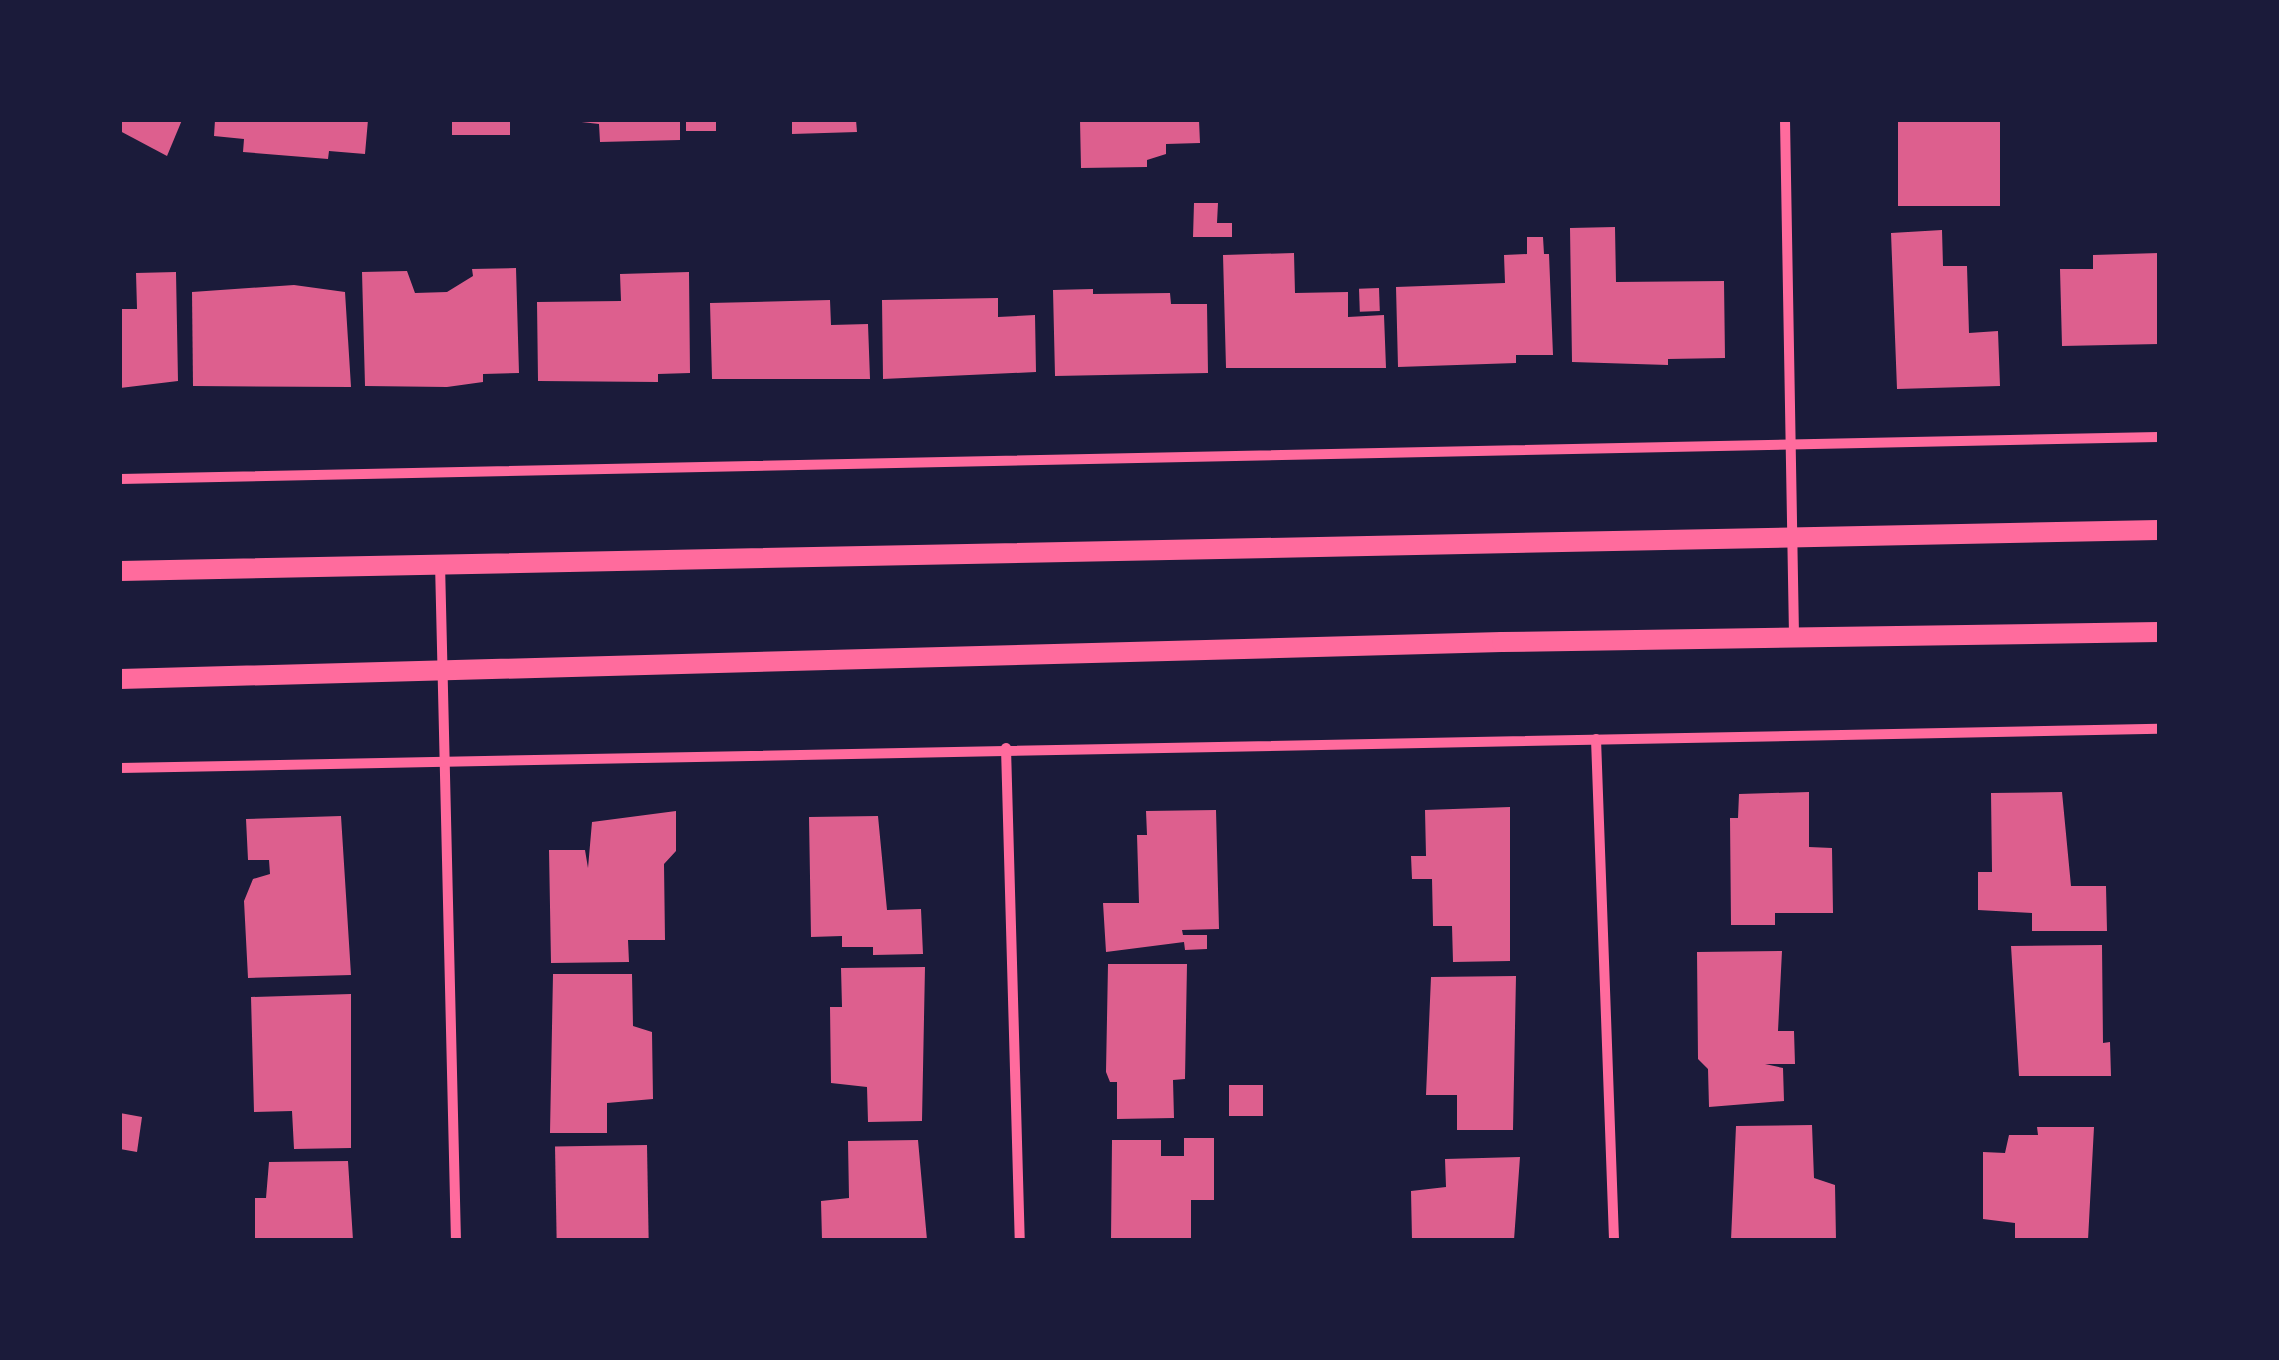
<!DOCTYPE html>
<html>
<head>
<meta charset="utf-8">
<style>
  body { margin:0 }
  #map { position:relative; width:2279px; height:1360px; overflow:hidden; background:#1b1b3a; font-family:"Sofia Sans Condensed",sans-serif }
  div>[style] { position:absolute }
  .building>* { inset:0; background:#dd5f8e; transform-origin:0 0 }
  .minor>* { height:10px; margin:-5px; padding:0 5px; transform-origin:5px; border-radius:5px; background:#ff6b9d }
  .secondary>* { height:20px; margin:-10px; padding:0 10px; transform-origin:10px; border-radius:10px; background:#ff6b9d }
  span { translate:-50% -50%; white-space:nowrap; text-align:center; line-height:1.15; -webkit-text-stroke:9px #1b1b3a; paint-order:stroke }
  .frame { position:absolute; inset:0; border:122px solid #1b1b3a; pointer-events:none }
</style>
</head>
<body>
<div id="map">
  <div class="building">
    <div style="clip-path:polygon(120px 120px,182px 120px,167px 156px,120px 131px)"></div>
    <div style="clip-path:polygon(215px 120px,368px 120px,365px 154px,329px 151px,328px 159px,243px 152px,244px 139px,214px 136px)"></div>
    <div style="left:452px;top:120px;width:58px;height:15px"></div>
    <div style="clip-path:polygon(564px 120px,680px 120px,680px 140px,600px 142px,599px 124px)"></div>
    <div style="left:686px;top:120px;width:30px;height:11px"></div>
    <div style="clip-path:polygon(792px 120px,856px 120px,857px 132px,792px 134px)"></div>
    <div style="clip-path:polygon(1080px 120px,1199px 120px,1200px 143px,1166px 144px,1166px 154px,1147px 160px,1147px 167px,1081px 168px)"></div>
    <div style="left:1898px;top:120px;width:102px;height:86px"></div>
    <div style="clip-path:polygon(1194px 203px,1218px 203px,1217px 223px,1232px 223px,1232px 237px,1193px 237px)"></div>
    <div style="clip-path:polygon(1615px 227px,1616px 282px,1724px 281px,1725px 358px,1668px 359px,1668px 365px,1572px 362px,1570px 228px)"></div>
    <div style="clip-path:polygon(1942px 230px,1943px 266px,1967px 266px,1969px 333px,1998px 331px,2000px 386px,1897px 389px,1891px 233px)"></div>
    <div style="clip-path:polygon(1527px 237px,1543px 237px,1544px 254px,1549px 254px,1553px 355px,1516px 355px,1516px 363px,1398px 367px,1396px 287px,1505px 283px,1504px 255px,1527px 254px)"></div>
    <div style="clip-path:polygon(1294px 253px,1295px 293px,1348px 292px,1348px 317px,1384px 315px,1386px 368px,1226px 368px,1223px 255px)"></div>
    <div style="clip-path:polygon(2159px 253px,2159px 344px,2062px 346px,2060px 269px,2093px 269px,2093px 255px)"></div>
    <div style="clip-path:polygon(516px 268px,519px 373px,483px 374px,483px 382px,447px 387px,365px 386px,362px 272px,407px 271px,415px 293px,447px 292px,473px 276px,472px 269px)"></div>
    <div style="clip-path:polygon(176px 272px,178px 381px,120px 388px,120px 309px,137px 309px,136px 273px)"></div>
    <div style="clip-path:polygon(689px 272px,690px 373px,658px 374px,658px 382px,538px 381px,537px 302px,621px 301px,620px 274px)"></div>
    <div style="clip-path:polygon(294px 285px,345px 292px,351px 387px,193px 386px,192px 292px)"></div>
    <div style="left:1379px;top:288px;width:23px;height:20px;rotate:88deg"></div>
    <div style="clip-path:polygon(1093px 289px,1093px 294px,1170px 293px,1171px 304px,1207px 304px,1208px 373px,1055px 376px,1053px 290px)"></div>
    <div style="clip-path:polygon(998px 298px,998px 317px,1035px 315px,1036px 372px,883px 379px,882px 300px)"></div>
    <div style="clip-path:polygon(830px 300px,831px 325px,868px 324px,870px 379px,712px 379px,710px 303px)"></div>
    <div style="clip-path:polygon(1809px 792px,1809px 847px,1832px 848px,1833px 913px,1775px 913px,1775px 925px,1731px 925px,1730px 818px,1738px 818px,1739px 794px)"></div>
    <div style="clip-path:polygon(2062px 792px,2071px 886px,2106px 886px,2107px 931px,2032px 931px,2032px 913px,1978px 910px,1978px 872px,1992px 872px,1991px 793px)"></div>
    <div style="clip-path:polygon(1510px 807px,1510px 961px,1453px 962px,1452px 926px,1433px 926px,1432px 879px,1412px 879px,1411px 856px,1426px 856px,1425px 810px)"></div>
    <div style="clip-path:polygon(1216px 810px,1219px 929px,1182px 930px,1183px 935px,1207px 935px,1207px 949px,1185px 950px,1184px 942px,1106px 952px,1103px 903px,1139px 903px,1137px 835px,1147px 835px,1146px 811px)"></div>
    <div style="clip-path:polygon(676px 811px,676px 851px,664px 864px,665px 940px,628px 940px,629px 962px,551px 963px,549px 850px,585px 850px,588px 868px,592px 822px)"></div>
    <div style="clip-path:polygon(341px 816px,351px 975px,248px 978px,244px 901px,253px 879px,270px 874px,269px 860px,248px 860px,246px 819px)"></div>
    <div style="clip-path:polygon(878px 816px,887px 910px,921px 909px,923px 954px,873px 955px,873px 947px,842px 947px,842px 936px,811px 937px,809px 817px)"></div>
    <div style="clip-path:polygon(2102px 945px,2103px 1043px,2110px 1042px,2111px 1076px,2019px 1076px,2011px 946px)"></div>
    <div style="clip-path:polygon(1782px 951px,1778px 1031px,1794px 1031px,1795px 1064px,1765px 1064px,1783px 1068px,1784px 1101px,1709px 1107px,1708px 1069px,1698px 1059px,1697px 952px)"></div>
    <div style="clip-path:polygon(1108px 964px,1187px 964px,1185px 1079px,1173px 1080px,1174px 1118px,1117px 1119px,1117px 1082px,1110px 1082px,1106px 1072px)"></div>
    <div style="clip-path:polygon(925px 967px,922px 1121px,868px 1122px,867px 1087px,831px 1083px,830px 1007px,842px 1007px,841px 968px)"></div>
    <div style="clip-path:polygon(553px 974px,632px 974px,633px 1026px,652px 1032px,653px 1099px,607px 1103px,607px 1133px,550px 1133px)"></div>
    <div style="clip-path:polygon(1516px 976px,1513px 1130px,1457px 1130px,1457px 1095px,1426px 1095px,1431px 977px)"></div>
    <div style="clip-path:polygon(351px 994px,351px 1148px,294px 1149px,292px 1111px,254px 1112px,251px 997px)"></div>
    <div style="left:1229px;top:1085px;width:34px;height:31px"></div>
    <div style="clip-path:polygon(120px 1113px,142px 1117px,137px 1152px,120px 1149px)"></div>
    <div style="clip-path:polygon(1812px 1125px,1814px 1178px,1835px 1185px,1836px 1240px,1731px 1240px,1736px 1126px)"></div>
    <div style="clip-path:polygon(2037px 1127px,2094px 1127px,2088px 1240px,2015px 1240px,2015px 1223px,1983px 1219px,1983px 1152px,2005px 1153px,2009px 1135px,2038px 1135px)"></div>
    <div style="clip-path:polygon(1184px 1138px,1214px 1138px,1214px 1200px,1191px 1200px,1191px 1240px,1111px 1240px,1112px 1140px,1161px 1140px,1161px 1156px,1184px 1156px)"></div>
    <div style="clip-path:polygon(918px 1140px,927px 1240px,822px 1240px,821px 1201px,849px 1198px,848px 1141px)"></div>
    <div style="left:647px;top:1145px;width:95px;height:92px;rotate:89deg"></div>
    <div style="clip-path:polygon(1520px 1157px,1514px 1240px,1412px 1240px,1411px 1191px,1446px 1187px,1445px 1159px)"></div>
    <div style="clip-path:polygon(348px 1161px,353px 1240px,255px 1240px,255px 1198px,266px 1198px,269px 1162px)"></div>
  </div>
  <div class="minor">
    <div style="left:1785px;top:120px;width:517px;rotate:89deg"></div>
    <div style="left:120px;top:479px;width:2039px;rotate:-1.18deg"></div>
    <div style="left:440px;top:563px;width:677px;rotate:88.65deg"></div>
    <div style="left:1596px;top:739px;width:501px;rotate:87.94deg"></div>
    <div style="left:1006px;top:748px;width:492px;rotate:88.4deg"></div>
    <div style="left:120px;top:768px;width:2039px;rotate:-1.1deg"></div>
  </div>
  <div class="secondary">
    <div style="left:120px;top:571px;width:2039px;rotate:-1.15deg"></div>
    <div style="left:120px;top:679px;width:1382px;rotate:-1.53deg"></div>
    <div style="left:1502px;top:642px;width:657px;rotate:-0.87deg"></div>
  </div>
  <div class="frame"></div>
</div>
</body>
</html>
